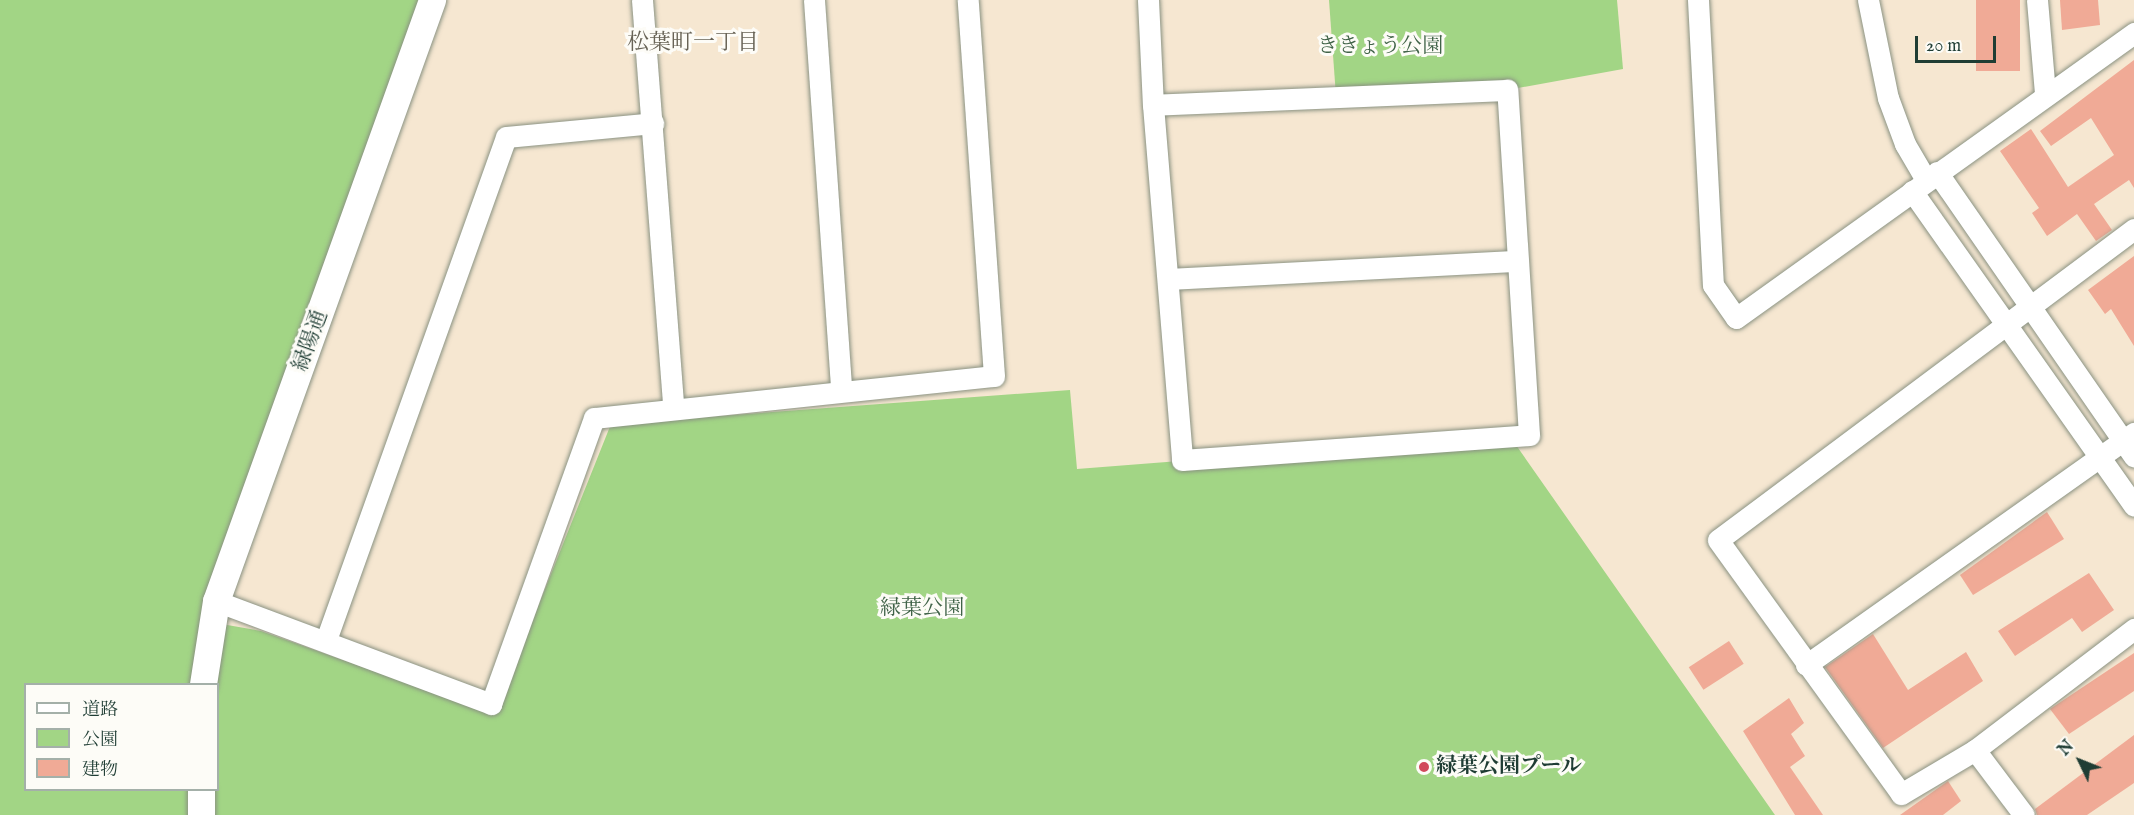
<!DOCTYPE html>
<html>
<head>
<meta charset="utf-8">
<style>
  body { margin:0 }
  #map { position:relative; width:2134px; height:815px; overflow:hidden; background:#f6e7d1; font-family:"IM FELL English","Noto Serif JP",serif }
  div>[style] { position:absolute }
  .green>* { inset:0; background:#a2d585 }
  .building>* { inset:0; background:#f0aa96; transform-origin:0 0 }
  .roads { filter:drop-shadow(0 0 2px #8a9282) drop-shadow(0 0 2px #8a9282) }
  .minor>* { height:21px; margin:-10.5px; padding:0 10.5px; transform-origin:10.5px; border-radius:10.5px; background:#fff }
  .tertiary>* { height:27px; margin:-13.5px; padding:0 13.5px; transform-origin:13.5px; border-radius:13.5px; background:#fff }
  .dots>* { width:16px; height:16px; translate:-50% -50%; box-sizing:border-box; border:3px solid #fdfcf7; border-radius:50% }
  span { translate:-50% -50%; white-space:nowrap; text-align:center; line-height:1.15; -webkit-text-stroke:6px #fdfcf7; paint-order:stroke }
  .park-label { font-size:21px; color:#406348 }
  .street-label { font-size:21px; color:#1f3d34 }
  .poi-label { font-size:21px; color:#1f3d34; font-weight:700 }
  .left { translate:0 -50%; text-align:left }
  .neighbourhood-label { font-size:22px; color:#686356 }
  .legend { position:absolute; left:24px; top:683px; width:195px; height:108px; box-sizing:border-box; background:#fdfcf7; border:2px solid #a4b0a9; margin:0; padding:8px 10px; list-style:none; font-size:18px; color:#1f3d34 }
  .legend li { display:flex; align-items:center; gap:12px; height:30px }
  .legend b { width:30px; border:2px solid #a4b0a9 }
  .north { position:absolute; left:2050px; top:731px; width:60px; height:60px; -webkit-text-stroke:4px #fdfcf7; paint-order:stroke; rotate:313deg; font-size:16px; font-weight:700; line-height:24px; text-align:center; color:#1f3d34 }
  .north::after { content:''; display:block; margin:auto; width:21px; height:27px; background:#1f3d34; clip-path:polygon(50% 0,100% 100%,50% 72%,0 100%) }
  .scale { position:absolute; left:1915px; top:36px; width:81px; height:27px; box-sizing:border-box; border:3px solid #1f3d34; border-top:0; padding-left:8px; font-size:18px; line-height:21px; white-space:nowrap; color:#1f3d34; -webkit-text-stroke:4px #fdfcf7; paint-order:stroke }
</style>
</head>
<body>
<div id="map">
  <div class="green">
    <div style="clip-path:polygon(evenodd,0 0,432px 0,210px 622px,261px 631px,495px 714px,611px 424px,1070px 390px,1077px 469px,1509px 435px,1775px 815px,0 815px,0 0,26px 684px,218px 684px,218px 790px,26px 790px,26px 684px)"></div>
    <div style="clip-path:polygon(1329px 0,1617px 0,1623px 69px,1507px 90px,1336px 96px)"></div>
  </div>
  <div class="building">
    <div style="left:1976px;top:0;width:44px;height:71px"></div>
    <div style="clip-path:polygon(2060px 0,2098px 0,2100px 25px,2062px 30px)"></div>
    <div style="clip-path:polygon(2134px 60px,2134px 188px,2129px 180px,2094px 204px,2112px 230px,2096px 241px,2077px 214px,2047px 236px,2032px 213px,2039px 208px,2000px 151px,2031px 129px,2068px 187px,2114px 155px,2091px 118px,2051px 146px,2040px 131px)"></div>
    <div style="clip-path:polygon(2134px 256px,2134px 346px,2111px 309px,2105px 314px,2088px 290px)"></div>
    <div style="clip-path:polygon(2047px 512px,2064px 539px,1973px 595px,1960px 575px)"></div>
    <div style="clip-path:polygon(2089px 573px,2114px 610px,2082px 632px,2072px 618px,2015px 656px,1998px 631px)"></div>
    <div style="clip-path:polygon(1873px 634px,1908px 690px,1966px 652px,1983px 681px,1883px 748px,1825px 667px)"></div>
    <div style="left:1729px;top:641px;width:27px;height:48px;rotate:57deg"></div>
    <div style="clip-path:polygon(2134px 653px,2134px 691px,2069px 734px,2050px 709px)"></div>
    <div style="clip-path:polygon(1789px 698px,1804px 723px,1791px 734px,1805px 756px,1790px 767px,1823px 815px,1795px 815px,1743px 731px)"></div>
    <div style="clip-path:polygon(2134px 735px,2134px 783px,2087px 815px,2037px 815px,2035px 809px)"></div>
    <div style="clip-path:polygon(1948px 781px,1961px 801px,1943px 815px,1900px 815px)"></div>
  </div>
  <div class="roads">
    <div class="minor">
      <div style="left:642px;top:0;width:408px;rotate:85.6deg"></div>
      <div style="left:814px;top:0;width:392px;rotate:86deg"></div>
      <div style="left:1148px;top:0;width:105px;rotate:87.3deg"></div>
      <div style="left:1153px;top:105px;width:356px;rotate:85.3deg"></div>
      <div style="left:1182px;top:460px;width:348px;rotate:-4.1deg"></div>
      <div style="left:1529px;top:435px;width:346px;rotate:-93.6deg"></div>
      <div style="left:1507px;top:90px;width:354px;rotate:177.6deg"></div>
      <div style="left:1698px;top:0;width:285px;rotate:87deg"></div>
      <div style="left:1713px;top:285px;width:40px;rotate:55.1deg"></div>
      <div style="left:1736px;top:318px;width:490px;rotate:-35.6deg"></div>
      <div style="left:1868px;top:0;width:100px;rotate:78.5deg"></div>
      <div style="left:1888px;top:98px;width:49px;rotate:69.7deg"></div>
      <div style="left:1905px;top:144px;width:42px;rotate:59.7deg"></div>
      <div style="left:2037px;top:0;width:94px;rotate:85.1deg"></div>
      <div style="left:1937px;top:172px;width:346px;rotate:55.3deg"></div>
      <div style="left:1912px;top:191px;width:385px;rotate:54.8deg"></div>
      <div style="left:2134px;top:229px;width:519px;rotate:143.22deg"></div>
      <div style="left:1718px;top:540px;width:313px;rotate:54.2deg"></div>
      <div style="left:1901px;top:794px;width:86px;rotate:-30.7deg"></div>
      <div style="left:1975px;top:750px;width:200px;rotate:-37.3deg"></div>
      <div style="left:1169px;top:279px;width:349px;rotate:-3deg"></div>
      <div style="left:216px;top:601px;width:294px;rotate:20.5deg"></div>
      <div style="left:491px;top:704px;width:304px;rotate:-70.2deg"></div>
      <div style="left:594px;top:418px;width:402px;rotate:-6deg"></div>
      <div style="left:994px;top:376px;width:377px;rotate:-94deg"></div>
      <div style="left:326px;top:640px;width:534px;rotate:-70.31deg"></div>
      <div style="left:506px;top:137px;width:148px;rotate:-5.4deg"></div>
      <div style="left:1806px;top:665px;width:402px;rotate:-35.3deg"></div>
      <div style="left:1975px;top:750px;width:81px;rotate:53deg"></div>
    </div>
    <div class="tertiary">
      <div style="left:203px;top:684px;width:84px;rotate:-81.1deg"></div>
      <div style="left:216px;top:601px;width:639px;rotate:-70.23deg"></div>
      <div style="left:201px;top:790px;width:25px;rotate:90deg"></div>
    </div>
  </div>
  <div class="dots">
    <div style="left:1424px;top:767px;background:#d1495b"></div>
  </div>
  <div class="park-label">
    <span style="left:1380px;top:47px">ききょう公園</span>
    <span style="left:922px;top:609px">緑葉公園</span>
  </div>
  <div class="street-label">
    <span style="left:311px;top:341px;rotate:-70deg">緑陽通</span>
  </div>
  <div class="poi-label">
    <span class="left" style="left:1436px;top:767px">緑葉公園プール</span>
  </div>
  <div class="neighbourhood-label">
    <span style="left:693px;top:44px">松葉町一丁目</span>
  </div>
  <ul class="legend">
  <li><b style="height:8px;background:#fff"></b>道路</li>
  <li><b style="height:16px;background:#a2d585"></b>公園</li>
  <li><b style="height:16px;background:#f0aa96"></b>建物</li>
  </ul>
  <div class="north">N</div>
  <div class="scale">20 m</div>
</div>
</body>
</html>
